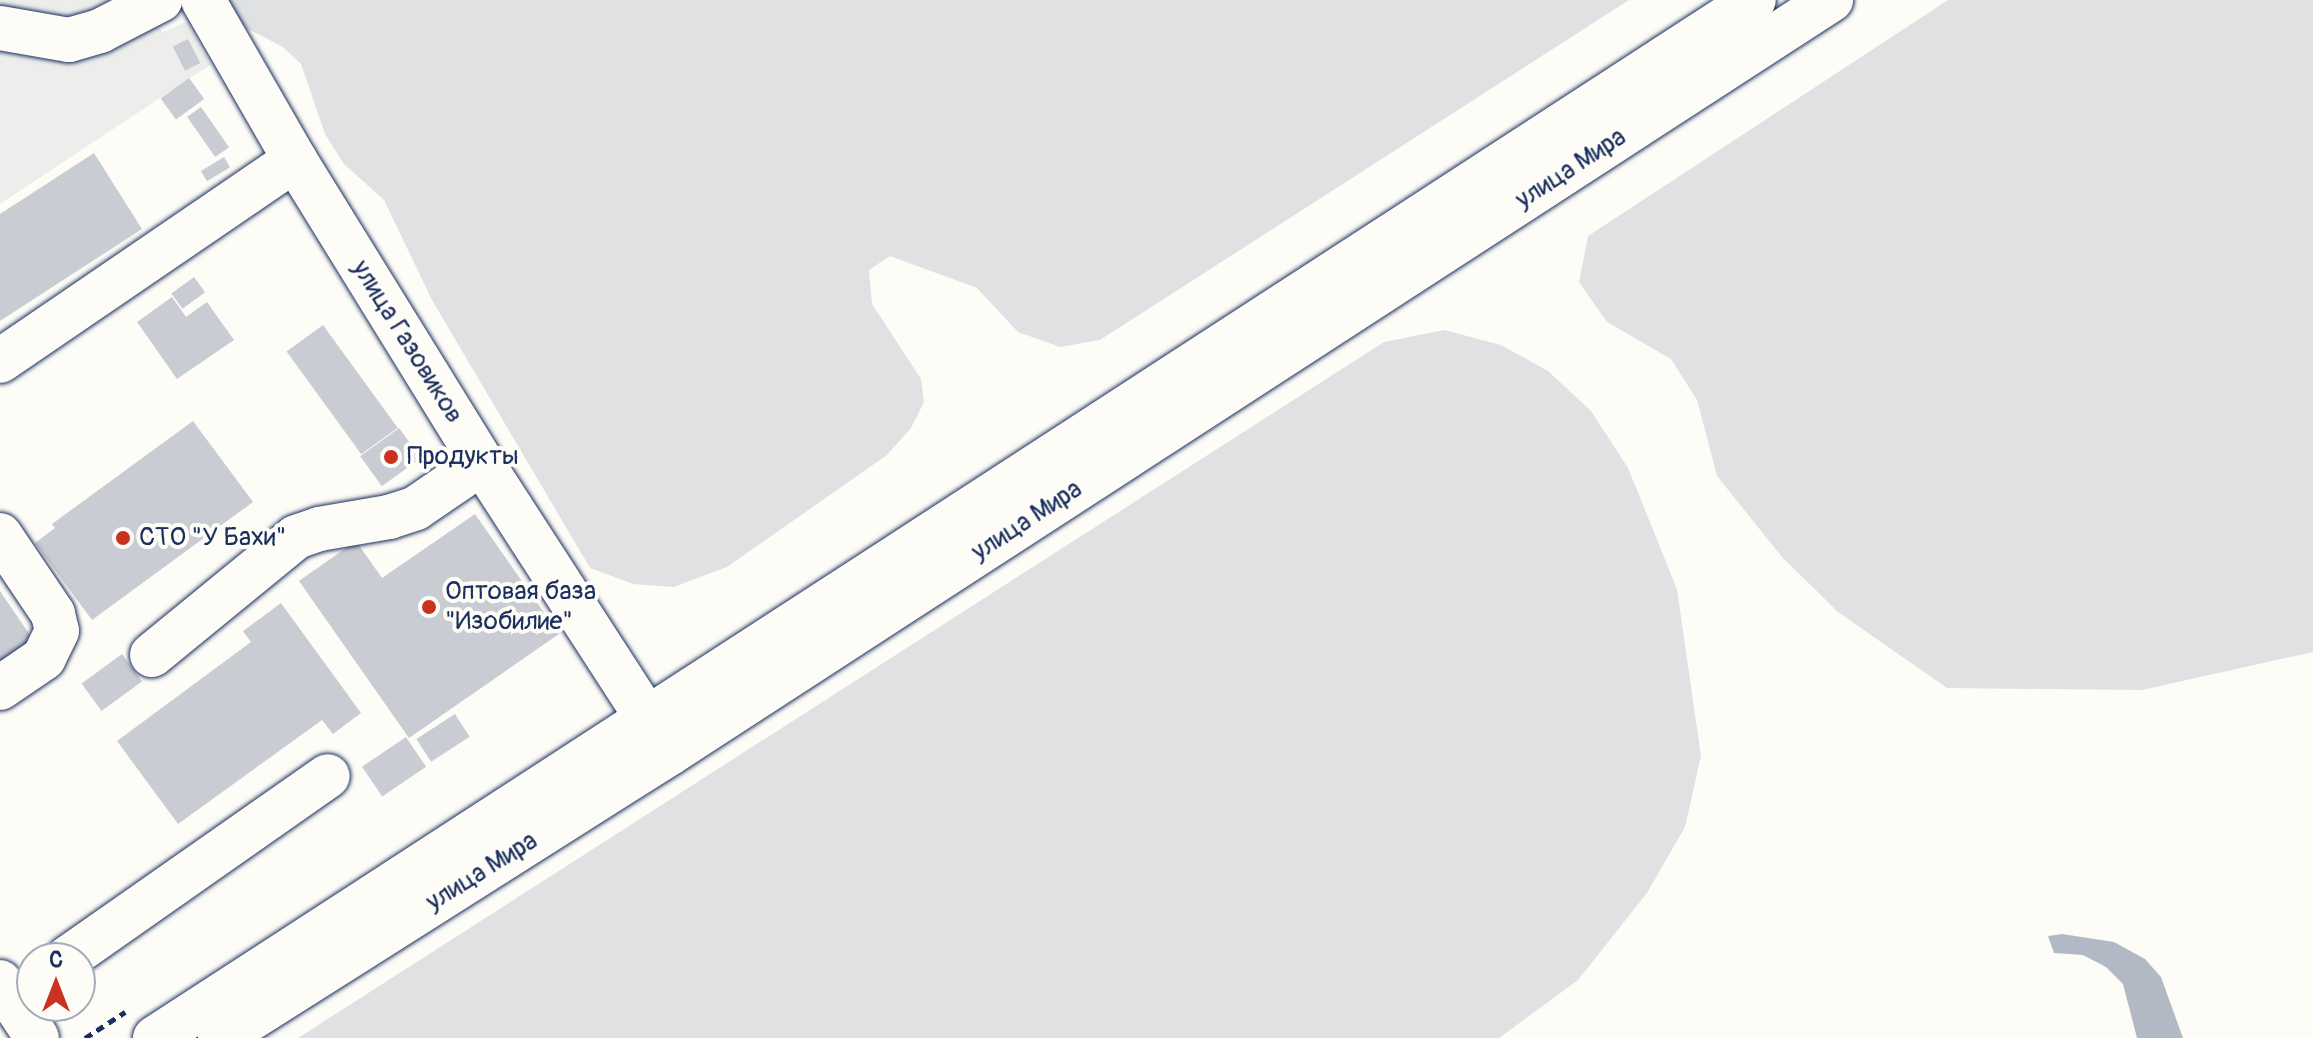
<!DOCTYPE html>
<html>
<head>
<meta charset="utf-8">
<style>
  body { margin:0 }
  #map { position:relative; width:2313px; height:1038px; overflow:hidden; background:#fdfcf7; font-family:Pangolin,sans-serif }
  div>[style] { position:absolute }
  .built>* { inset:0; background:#edeeec }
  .green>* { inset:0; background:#e0e1e3 }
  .water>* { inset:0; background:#b3b8c5 }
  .building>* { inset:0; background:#c9ccd3; transform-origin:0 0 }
  .path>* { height:5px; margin-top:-2.5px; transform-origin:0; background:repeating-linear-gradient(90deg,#1b2f5e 0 8px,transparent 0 14px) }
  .roads { filter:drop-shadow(0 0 2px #1b2f5e) drop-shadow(0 0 2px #1b2f5e) }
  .minor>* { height:44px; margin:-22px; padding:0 22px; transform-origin:22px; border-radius:22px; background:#fdfcf7 }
  .major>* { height:44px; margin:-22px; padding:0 22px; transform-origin:22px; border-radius:22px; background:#fdfcf7 }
  .dots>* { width:22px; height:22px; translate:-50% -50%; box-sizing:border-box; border:4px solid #fdfcf7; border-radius:50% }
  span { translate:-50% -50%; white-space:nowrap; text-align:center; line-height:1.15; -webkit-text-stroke:8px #fdfcf7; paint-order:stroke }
  .street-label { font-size:26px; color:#1b2f5e }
  .poi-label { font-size:26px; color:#1b2f5e }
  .left { translate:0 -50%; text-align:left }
  .north { position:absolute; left:16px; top:942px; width:80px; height:80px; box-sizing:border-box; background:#fdfcf7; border:2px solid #a3aaba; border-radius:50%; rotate:0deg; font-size:22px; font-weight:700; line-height:32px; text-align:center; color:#1b2f5e }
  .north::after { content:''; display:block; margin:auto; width:28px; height:36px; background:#c8321e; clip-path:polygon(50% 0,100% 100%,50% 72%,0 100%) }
</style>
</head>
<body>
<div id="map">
  <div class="built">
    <div style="clip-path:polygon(0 0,142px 0,162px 32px,187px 22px,210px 65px,0 204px)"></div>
  </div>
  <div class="green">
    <div style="clip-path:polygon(224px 0,1629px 0,1100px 340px,1060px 347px,1018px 332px,977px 288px,890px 256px,869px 270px,872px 304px,921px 379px,924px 402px,911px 428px,887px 455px,727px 567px,674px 587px,633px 584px,590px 568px,432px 300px,384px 200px,344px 164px,325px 134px,301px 64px,283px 47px,246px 28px)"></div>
    <div style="clip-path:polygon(1948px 0,2313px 0,2313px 652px,2142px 690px,1947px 688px,1838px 612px,1782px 557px,1717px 476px,1697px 400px,1671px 359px,1607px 322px,1579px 282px,1588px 236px)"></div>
    <div style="clip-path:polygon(1444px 330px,1501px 345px,1548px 371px,1591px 411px,1628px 468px,1677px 589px,1701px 756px,1685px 827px,1647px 893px,1578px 980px,1499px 1038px,298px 1038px,1384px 342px)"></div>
  </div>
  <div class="water">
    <div style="clip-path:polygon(2062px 934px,2114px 942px,2145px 959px,2161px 977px,2183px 1038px,2137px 1038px,2123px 984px,2106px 967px,2083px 955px,2054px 953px,2048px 936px)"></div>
  </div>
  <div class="building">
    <div style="left:188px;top:39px;width:27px;height:17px;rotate:63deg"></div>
    <div style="left:189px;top:78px;width:26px;height:35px;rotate:54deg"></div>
    <div style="left:201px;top:107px;width:49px;height:17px;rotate:55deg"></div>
    <div style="clip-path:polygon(94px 153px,142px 229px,0 321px,0 214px)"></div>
    <div style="left:224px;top:157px;width:12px;height:27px;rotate:59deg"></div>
    <div style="left:194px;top:277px;width:19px;height:28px;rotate:54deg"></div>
    <div style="clip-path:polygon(172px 297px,186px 317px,207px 302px,234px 340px,177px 379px,137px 322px)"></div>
    <div style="left:323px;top:325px;width:127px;height:45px;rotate:54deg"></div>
    <div style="clip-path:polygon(193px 421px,253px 502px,92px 620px,35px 543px,55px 528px,52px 524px)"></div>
    <div style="left:399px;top:428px;width:37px;height:48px;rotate:54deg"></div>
    <div style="clip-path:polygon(475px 514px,559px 634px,409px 738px,299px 581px,356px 541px,382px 578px)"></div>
    <div style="clip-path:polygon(0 591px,36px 644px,0 668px)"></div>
    <div style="clip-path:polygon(281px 603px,361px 713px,333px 734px,322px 720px,178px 824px,117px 741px,251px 642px,243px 631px)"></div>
    <div style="left:122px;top:654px;width:34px;height:50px;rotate:54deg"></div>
    <div style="left:455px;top:714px;width:27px;height:46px;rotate:57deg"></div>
    <div style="left:406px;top:737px;width:36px;height:53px;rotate:56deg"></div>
  </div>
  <div class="path">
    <div style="left:85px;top:1038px;width:48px;rotate:-33deg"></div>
  </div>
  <div class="roads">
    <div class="minor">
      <div style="left:203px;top:0;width:185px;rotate:60.1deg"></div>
      <div style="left:295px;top:160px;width:356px;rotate:58.3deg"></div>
      <div style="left:482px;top:463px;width:304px;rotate:57.1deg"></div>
      <div style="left:0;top:28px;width:70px;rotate:9.9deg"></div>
      <div style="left:69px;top:40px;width:32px;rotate:-16deg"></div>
      <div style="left:100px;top:31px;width:68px;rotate:-27.3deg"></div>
      <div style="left:0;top:361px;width:357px;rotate:-34.3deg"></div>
      <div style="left:0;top:535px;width:95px;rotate:56.1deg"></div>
      <div style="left:53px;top:614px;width:17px;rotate:77deg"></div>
      <div style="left:57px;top:631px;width:30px;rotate:116deg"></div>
      <div style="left:44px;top:658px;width:53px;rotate:145.7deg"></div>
      <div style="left:152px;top:655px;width:186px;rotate:-39.3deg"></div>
      <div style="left:296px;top:537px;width:24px;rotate:-19deg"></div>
      <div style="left:319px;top:529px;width:71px;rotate:-9.7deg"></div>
      <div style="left:389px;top:517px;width:28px;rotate:-18deg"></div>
      <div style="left:416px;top:508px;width:80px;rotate:-34.3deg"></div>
      <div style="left:68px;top:958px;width:317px;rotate:-35deg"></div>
      <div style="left:0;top:982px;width:67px;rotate:56.5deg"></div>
    </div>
    <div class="major">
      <div style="left:155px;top:1038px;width:1906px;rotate:-32.99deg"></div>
      <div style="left:220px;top:1038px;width:533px;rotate:-32.35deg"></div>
      <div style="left:670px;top:753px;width:1384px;rotate:-32.97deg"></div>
    </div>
  </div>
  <div class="dots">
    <div style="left:391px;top:457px;background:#c8321e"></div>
    <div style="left:123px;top:538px;background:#c8321e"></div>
    <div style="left:429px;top:607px;background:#c8321e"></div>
  </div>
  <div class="street-label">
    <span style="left:1571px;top:169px;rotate:-33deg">улица Мира</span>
    <span style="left:407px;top:342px;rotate:58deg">улица Газовиков</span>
    <span style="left:1027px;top:521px;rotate:-33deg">улица Мира</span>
    <span style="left:482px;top:872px;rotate:-32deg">улица Мира</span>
  </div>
  <div class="poi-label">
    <span class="left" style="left:407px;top:457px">Продукты</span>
    <span class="left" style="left:139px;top:538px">СТО "У Бахи"</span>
    <span class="left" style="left:445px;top:607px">Оптовая база<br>"Изобилие"</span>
  </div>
  <div class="north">С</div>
</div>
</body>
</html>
